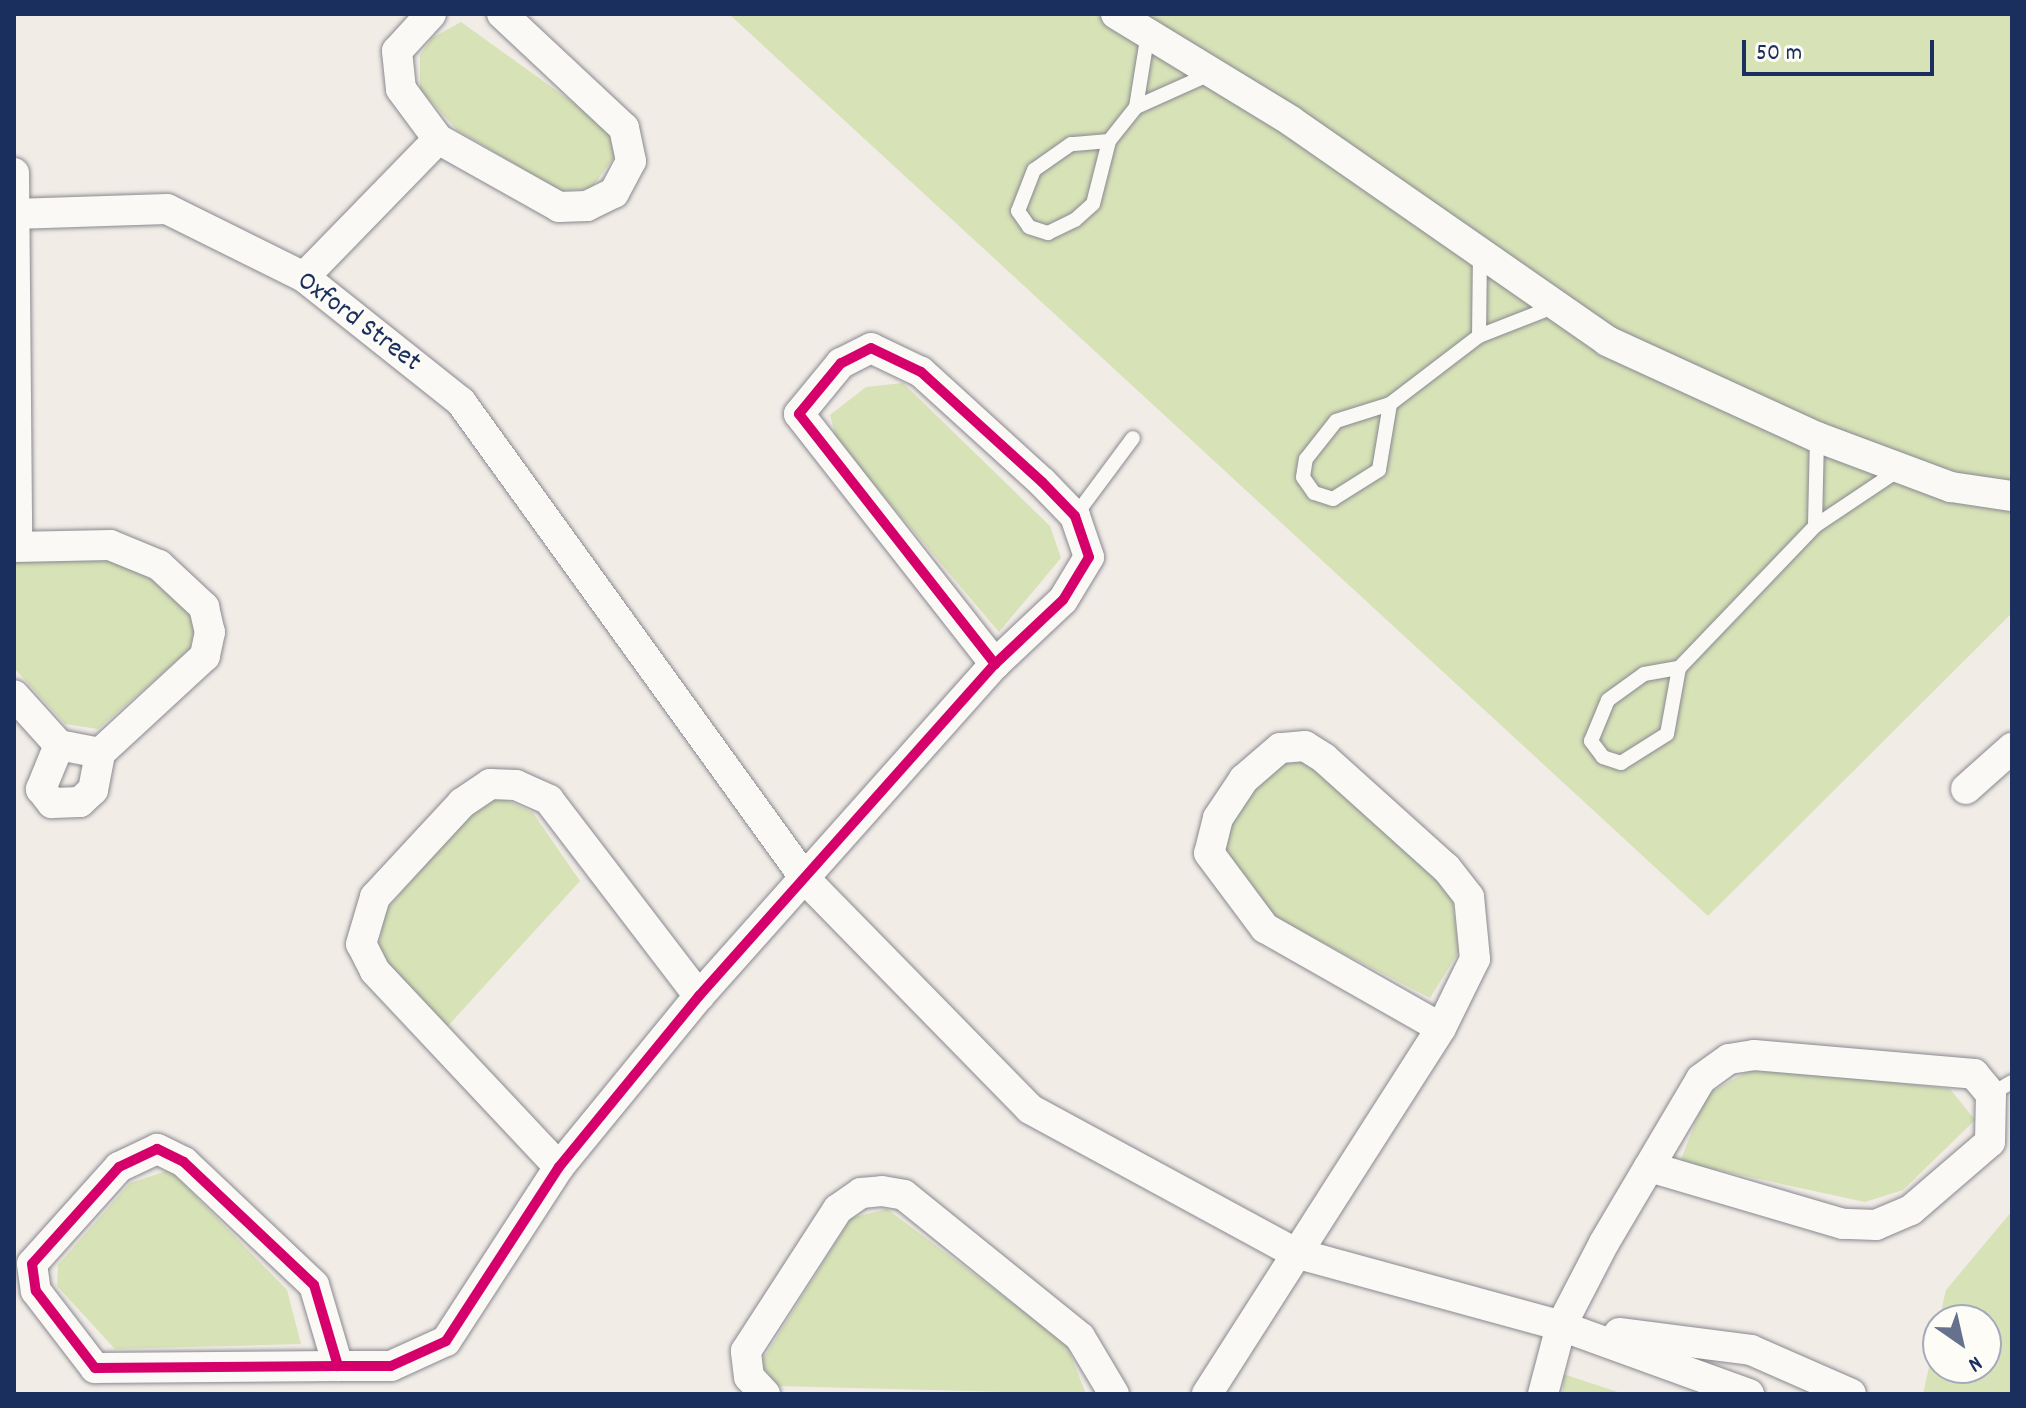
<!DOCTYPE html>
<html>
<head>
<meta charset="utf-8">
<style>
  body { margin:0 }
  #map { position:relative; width:2026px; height:1408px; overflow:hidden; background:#f2ece7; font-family:Dekko,sans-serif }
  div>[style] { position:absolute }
  .green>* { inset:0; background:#d7e2b7 }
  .roads { filter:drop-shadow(0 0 2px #888990) drop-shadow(0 0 2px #888990) }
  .service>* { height:14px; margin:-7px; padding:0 7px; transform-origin:7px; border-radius:7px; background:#faf9f6 }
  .minor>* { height:30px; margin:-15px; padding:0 15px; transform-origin:15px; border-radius:15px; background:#faf9f6 }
  .cycleway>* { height:10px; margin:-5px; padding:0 5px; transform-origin:5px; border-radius:5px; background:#d6006c }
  span { translate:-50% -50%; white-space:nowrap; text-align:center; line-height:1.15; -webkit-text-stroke:6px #fdfcf7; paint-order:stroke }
  .street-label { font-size:28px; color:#1b2f5e }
  .frame { position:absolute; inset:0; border:16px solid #1b2f5e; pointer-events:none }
  .north { position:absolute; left:1922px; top:1304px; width:80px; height:80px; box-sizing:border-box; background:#fdfcf7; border:2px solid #a3aaba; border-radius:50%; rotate:146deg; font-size:22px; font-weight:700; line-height:32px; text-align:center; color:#1b2f5e }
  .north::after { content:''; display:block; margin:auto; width:28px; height:36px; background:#66718e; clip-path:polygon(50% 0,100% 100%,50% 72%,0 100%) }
  .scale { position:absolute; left:1742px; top:40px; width:192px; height:36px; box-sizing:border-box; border:4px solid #1b2f5e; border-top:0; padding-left:10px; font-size:24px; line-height:28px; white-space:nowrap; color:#1b2f5e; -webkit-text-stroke:6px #fdfcf7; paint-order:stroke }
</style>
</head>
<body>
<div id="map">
  <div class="green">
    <div style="clip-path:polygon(729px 14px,2012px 14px,2012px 613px,1708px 916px)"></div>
    <div style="clip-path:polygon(461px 22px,610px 129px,616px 154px,591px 189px,561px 191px,457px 130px,420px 89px,420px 55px,432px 38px)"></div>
    <div style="clip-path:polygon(903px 383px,1050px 526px,1061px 558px,999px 632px,837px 441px,830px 415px,866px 387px)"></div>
    <div style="clip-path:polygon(104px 557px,154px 580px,189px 611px,194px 630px,190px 649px,98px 729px,65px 724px,14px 668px,14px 561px)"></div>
    <div style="clip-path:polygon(1291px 761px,1321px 764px,1452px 896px,1459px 951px,1430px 998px,1273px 917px,1221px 856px,1245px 787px)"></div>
    <div style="clip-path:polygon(500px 797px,533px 813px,580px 881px,446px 1028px,389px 972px,379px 947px,384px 913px,472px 810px)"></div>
    <div style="clip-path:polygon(1757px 1066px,1950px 1089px,1975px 1120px,1903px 1190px,1865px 1202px,1680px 1162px,1706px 1095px)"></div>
    <div style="clip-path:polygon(170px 1170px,287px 1290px,301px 1344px,115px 1349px,57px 1286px,58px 1265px,130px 1183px)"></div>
    <div style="clip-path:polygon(887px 1209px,1066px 1343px,1086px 1394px,778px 1386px,760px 1364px,851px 1218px)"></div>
    <div style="clip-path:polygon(2012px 1211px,2012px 1394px,1923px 1394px,1938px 1327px,1938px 1368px,1986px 1368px,1986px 1320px,1939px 1320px,1946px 1290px)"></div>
    <div style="clip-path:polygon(1563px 1374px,1624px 1394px,1563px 1394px)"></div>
  </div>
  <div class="roads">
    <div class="service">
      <div style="left:1136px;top:107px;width:75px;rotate:-80.8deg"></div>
      <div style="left:1109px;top:141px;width:38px;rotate:175deg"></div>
      <div style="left:1071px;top:144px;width:45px;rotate:144.9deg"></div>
      <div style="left:1034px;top:170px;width:44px;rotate:111.3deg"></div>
      <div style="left:1018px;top:211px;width:19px;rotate:55deg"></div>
      <div style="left:1029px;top:227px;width:20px;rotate:18deg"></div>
      <div style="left:1048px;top:233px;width:30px;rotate:-26deg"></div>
      <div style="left:1075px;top:220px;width:24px;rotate:-42deg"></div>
      <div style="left:1093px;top:204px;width:65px;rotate:-75.7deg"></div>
      <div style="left:1109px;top:141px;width:43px;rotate:-51.5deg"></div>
      <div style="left:1136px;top:107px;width:83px;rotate:-24.1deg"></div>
      <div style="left:1479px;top:336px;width:78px;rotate:-89.3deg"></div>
      <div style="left:1390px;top:404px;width:67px;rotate:99.5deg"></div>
      <div style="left:1379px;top:470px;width:54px;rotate:147.8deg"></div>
      <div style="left:1333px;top:499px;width:20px;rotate:-162deg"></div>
      <div style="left:1314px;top:493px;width:19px;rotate:-125deg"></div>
      <div style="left:1303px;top:477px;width:18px;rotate:-81deg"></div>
      <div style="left:1306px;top:459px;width:48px;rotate:-51.7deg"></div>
      <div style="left:1336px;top:421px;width:57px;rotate:-17.5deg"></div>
      <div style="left:1390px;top:404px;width:112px;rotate:-37.4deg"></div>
      <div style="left:1479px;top:336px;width:79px;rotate:-21.4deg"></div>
      <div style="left:1817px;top:437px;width:89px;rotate:91.3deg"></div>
      <div style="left:1815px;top:526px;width:102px;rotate:-33.8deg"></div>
      <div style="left:1075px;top:516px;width:97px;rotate:-53.4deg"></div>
      <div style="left:1679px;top:668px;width:67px;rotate:100.3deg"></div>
      <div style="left:1667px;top:734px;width:54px;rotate:147.8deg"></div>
      <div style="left:1621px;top:763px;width:19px;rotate:-162deg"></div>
      <div style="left:1603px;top:757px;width:20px;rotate:-127deg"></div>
      <div style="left:1591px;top:741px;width:44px;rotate:-67.5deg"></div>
      <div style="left:1608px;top:700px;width:44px;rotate:-35.8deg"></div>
      <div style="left:1644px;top:674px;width:36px;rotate:-10deg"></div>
      <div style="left:1679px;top:668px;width:197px;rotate:-46.2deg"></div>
      <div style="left:1991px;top:1094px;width:24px;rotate:-30deg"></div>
    </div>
    <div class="minor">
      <div style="left:431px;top:14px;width:50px;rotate:132.6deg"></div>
      <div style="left:397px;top:51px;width:38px;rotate:84deg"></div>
      <div style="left:401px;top:89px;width:62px;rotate:53.5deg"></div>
      <div style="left:438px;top:139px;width:139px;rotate:29.3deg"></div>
      <div style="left:559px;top:207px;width:28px;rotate:-2deg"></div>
      <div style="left:587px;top:206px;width:30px;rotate:-26deg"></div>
      <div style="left:614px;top:193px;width:36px;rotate:-62deg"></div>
      <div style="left:631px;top:161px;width:34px;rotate:-102deg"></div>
      <div style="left:624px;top:128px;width:167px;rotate:-136.9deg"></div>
      <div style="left:1116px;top:14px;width:205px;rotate:31.4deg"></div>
      <div style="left:1291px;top:121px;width:385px;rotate:34.8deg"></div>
      <div style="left:1607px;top:341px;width:231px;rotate:24.6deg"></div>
      <div style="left:1817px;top:437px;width:143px;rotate:20.5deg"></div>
      <div style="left:1951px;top:487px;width:62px;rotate:8.4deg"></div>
      <div style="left:14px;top:173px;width:373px;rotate:89.5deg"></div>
      <div style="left:14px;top:214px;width:153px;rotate:-1.9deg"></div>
      <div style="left:167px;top:209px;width:153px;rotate:26.4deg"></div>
      <div style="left:304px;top:277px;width:201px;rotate:38.5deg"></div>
      <div style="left:461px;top:402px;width:591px;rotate:54.16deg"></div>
      <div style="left:807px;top:881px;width:319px;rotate:45.6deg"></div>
      <div style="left:1030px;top:1109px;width:302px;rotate:28.5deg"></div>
      <div style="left:1295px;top:1253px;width:276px;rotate:15.3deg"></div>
      <div style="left:1561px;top:1326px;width:200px;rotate:19.9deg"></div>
      <div style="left:304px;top:277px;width:192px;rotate:-45.8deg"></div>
      <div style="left:14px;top:547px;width:96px;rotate:-1.2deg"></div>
      <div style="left:110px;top:545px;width:53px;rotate:22.2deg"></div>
      <div style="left:159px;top:565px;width:62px;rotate:43deg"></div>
      <div style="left:204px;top:607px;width:26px;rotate:77deg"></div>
      <div style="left:210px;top:632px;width:25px;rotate:102deg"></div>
      <div style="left:205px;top:656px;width:143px;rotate:137.3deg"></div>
      <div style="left:100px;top:753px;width:42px;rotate:-169deg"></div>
      <div style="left:59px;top:745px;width:67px;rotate:-132deg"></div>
      <div style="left:59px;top:745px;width:48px;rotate:112.2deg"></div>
      <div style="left:41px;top:789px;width:18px;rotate:52deg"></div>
      <div style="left:52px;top:803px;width:28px;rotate:-2deg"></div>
      <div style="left:80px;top:802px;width:18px;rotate:-43deg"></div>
      <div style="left:93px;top:790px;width:38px;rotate:-79deg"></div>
      <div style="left:1966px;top:789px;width:62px;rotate:-41.7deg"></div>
      <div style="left:559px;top:1167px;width:269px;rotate:-133.2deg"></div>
      <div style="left:375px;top:971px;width:30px;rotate:-117deg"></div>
      <div style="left:361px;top:944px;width:49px;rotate:-73.4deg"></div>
      <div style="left:375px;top:897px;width:128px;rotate:-47.2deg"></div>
      <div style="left:462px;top:803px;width:34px;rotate:-34deg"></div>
      <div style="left:490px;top:784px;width:26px;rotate:2deg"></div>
      <div style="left:516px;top:785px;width:36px;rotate:24deg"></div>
      <div style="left:549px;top:800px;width:247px;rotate:52.6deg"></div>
      <div style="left:1619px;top:1333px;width:133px;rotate:7.3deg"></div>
      <div style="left:1751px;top:1350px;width:109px;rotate:23.7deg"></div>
      <div style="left:338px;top:1366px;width:84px;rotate:-106.5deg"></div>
      <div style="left:314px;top:1285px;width:179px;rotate:-136.6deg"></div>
      <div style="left:184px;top:1162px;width:30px;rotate:-154deg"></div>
      <div style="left:157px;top:1149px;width:42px;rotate:154.7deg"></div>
      <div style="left:119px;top:1167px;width:130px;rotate:131.9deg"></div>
      <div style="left:32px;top:1264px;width:27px;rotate:82deg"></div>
      <div style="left:36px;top:1291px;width:97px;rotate:52.5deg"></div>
      <div style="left:95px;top:1368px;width:243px;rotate:-0.5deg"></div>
      <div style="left:338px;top:1366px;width:53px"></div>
      <div style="left:391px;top:1366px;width:60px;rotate:-24.4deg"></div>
      <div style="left:446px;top:1341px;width:207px;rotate:-57deg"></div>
      <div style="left:559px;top:1167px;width:221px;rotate:-50.7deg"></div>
      <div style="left:699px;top:996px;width:445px;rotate:-48.3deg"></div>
      <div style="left:995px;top:664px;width:93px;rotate:-43.3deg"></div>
      <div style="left:1063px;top:600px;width:50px;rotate:-58.8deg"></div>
      <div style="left:1089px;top:557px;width:43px;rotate:-108.9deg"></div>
      <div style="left:1075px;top:516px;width:47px;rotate:-134.1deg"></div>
      <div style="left:1042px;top:482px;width:164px;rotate:-137.7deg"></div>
      <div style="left:921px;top:372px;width:55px;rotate:-154.4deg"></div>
      <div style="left:871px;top:348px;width:34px;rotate:153deg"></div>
      <div style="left:841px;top:363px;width:66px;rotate:129.5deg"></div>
      <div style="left:799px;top:414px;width:318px;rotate:51.9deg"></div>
      <div style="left:765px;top:1394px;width:23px;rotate:-133deg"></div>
      <div style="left:749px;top:1377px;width:26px;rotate:-97deg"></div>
      <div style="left:746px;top:1351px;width:169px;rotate:-57.1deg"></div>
      <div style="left:838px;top:1209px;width:28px;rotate:-35deg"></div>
      <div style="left:861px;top:1193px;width:21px;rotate:-5deg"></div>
      <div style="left:882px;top:1191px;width:22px;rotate:10deg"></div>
      <div style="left:904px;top:1195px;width:226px;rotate:38.9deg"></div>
      <div style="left:1080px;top:1337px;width:66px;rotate:59.2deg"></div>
      <div style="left:1207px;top:1394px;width:434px;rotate:-57.4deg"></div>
      <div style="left:1441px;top:1028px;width:77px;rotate:-63.8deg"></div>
      <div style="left:1475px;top:959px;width:62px;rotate:-95.5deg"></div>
      <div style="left:1469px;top:897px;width:37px;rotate:-128deg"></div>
      <div style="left:1446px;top:868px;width:164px;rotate:-138deg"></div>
      <div style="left:1324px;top:758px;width:22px;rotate:-148deg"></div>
      <div style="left:1305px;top:746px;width:25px;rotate:175deg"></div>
      <div style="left:1280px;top:748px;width:48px;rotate:139.3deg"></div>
      <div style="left:1244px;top:779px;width:47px;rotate:123.7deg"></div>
      <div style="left:1218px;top:818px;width:36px;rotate:104deg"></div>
      <div style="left:1209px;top:853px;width:94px;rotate:53.3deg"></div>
      <div style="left:1265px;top:928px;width:202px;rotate:29.6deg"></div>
      <div style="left:1543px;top:1394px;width:70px;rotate:-75.2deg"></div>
      <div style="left:1561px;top:1326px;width:93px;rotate:-62.6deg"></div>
      <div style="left:1604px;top:1243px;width:88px;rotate:-59.4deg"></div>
      <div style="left:1649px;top:1167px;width:102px;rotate:-59.4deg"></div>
      <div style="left:1701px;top:1079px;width:34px;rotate:-36deg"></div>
      <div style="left:1729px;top:1059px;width:25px;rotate:-9deg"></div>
      <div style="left:1754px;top:1055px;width:221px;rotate:4.9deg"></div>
      <div style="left:1974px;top:1074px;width:26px;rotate:50deg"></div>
      <div style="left:1991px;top:1094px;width:48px;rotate:91.2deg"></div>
      <div style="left:1990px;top:1142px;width:104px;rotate:139.3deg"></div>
      <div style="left:1911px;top:1210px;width:38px;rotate:157deg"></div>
      <div style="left:1876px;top:1225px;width:33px;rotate:-178deg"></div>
      <div style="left:1843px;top:1224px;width:202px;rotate:-163.6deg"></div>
    </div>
  </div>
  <div class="cycleway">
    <div style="left:338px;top:1366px;width:84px;rotate:-106.5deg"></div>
    <div style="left:314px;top:1285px;width:179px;rotate:-136.6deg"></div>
    <div style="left:184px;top:1162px;width:30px;rotate:-154deg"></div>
    <div style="left:157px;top:1149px;width:42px;rotate:154.7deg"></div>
    <div style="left:119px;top:1167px;width:130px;rotate:131.9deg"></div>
    <div style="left:32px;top:1264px;width:27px;rotate:82deg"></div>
    <div style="left:36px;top:1291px;width:97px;rotate:52.5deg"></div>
    <div style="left:95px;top:1368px;width:243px;rotate:-0.5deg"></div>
    <div style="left:338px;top:1366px;width:53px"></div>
    <div style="left:391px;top:1366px;width:60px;rotate:-24.4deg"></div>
    <div style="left:446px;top:1341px;width:207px;rotate:-57deg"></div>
    <div style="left:559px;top:1167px;width:221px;rotate:-50.7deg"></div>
    <div style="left:699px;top:996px;width:445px;rotate:-48.3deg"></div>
    <div style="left:995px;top:664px;width:93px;rotate:-43.3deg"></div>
    <div style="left:1063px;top:600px;width:50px;rotate:-58.8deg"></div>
    <div style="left:1089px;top:557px;width:43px;rotate:-108.9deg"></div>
    <div style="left:1075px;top:516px;width:47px;rotate:-134.1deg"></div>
    <div style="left:1042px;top:482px;width:164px;rotate:-137.7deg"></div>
    <div style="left:921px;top:372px;width:55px;rotate:-154.4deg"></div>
    <div style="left:871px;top:348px;width:34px;rotate:153deg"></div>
    <div style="left:841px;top:363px;width:66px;rotate:129.5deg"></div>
    <div style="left:799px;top:414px;width:318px;rotate:51.9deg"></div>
  </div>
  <div class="street-label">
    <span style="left:358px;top:323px;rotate:37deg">Oxford Street</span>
  </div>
  <div class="frame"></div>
  <div class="north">N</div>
  <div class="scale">50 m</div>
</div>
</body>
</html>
